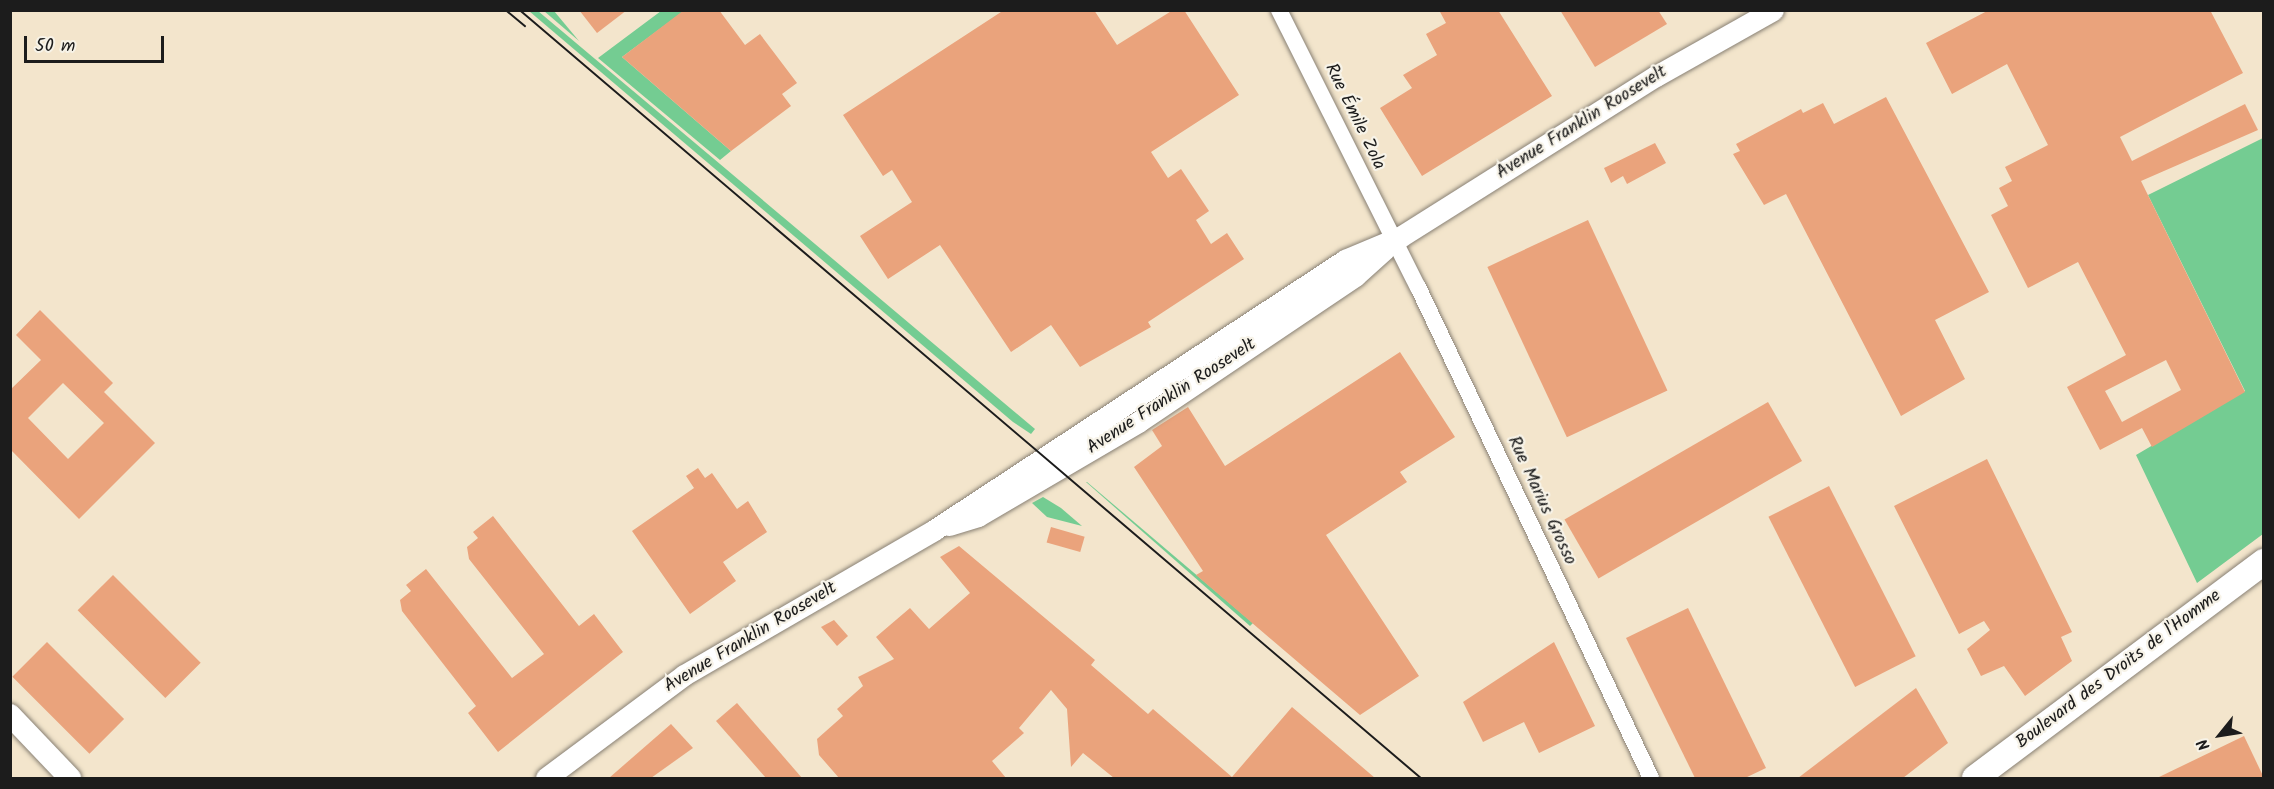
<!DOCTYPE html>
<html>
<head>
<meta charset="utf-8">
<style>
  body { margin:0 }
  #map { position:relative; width:2274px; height:789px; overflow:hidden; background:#f3e5cc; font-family:Kalam,sans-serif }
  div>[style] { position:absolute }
  .green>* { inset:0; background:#74cc92 }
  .building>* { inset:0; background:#eaa37c; transform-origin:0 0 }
  .roads { filter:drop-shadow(0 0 2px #888074) drop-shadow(0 0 2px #888074) }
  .minor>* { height:16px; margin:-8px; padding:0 8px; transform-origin:8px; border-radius:8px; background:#fff }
  .tertiary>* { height:21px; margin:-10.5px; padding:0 10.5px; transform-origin:10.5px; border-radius:10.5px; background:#fff }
  .secondary>* { height:22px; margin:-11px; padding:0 11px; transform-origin:11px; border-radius:11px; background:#fff }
  .primary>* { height:26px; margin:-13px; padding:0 13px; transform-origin:13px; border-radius:13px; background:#fff }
  .tram>* { height:1.5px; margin:-0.75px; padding:0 0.75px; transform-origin:0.75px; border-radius:0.75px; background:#1c1c1c }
  span { translate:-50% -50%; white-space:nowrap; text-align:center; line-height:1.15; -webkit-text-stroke:4.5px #f7f3e8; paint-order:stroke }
  .street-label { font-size:18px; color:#1c1c1c }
  .frame { position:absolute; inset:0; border:12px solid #1c1c1c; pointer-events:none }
  .north { position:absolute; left:2190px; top:705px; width:60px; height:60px; -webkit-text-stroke:4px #f7f3e8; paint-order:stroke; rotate:240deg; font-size:16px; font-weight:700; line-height:24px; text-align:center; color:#1c1c1c }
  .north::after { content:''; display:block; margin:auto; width:21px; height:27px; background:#1c1c1c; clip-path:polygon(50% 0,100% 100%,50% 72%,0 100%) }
  .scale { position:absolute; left:24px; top:36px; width:140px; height:27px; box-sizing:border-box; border:3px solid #1c1c1c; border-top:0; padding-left:8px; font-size:18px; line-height:21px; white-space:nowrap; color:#1c1c1c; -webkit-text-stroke:4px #f7f3e8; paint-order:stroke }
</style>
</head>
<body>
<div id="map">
  <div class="green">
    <div style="clip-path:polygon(529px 11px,538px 11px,1035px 429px,1031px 434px,1013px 422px)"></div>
    <div style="clip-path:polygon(544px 11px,554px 11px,579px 41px)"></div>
    <div style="clip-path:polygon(661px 11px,684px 11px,622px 57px,731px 151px,720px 160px,598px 58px)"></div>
    <div style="clip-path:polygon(2263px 138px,2263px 534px,2197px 583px,2136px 455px,2245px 391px,2148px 195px)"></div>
    <div style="clip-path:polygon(1086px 482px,1087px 482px,1253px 623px,1250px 626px)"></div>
    <div style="clip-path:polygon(1043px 497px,1061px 508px,1082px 526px,1047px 517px,1032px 503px)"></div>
  </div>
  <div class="building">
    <div style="clip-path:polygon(579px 10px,627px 10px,597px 33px)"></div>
    <div style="clip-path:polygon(684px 10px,719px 10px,745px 45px,760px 34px,797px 83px,782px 94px,791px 106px,731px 151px,622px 57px)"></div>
    <div style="clip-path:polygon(1004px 10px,1094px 10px,1117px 45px,1173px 10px,1184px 10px,1239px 95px,1151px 152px,1168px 178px,1181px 169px,1209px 211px,1196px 220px,1211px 244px,1227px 233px,1244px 259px,1148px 322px,1151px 327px,1080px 367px,1051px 325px,1011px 352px,940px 245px,888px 279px,860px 236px,912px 202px,892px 170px,883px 176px,843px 115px)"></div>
    <div style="clip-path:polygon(1439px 10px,1498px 10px,1552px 96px,1422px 176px,1380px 108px,1412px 88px,1403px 75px,1437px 55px,1426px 34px,1446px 23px)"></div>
    <div style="clip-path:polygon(1560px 10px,1658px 10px,1667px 24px,1595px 67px)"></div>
    <div style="clip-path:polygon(evenodd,1989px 10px,2210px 10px,2243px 73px,2120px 137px,2132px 161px,2245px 104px,2258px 130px,2141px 181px,2245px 392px,2152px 447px,2142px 428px,2100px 450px,2067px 387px,2126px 355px,2078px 262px,2028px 288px,1991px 215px,2008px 206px,1999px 188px,2012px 181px,2005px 167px,2048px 145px,2007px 64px,1952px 94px,1926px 43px,1989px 10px,2166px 360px,2181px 390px,2122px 422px,2105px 391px,2166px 360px)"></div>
    <div style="clip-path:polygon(1886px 97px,1989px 292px,1935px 320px,1965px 379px,1901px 416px,1786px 194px,1764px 205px,1733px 154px,1740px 151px,1736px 144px,1801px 109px,1803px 113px,1823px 103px,1834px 124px)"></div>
    <div style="clip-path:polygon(1655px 143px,1666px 163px,1627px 184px,1623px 176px,1611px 183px,1604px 168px)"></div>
    <div style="left:1588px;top:220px;width:188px;height:111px;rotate:65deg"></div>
    <div style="clip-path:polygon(evenodd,40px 310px,113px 383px,104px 392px,155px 443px,79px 519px,10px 449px,10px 390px,41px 360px,16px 335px,40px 310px,63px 383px,104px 423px,68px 459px,28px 418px,63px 383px)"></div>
    <div style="clip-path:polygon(1400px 352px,1455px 437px,1400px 472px,1407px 482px,1326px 535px,1419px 676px,1360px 715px,1196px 575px,1203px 571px,1134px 467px,1162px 446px,1152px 430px,1188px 407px,1225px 466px)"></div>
    <div style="left:1768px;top:402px;width:68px;height:235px;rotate:60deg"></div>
    <div style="clip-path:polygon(1987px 459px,2072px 632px,2061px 637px,2072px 661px,2025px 696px,2004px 666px,1981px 676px,1967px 649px,1990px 630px,1984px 621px,1959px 634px,1894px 506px)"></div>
    <div style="clip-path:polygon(698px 468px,705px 478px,712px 473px,737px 509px,748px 501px,767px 532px,723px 562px,736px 581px,690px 614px,632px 531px,694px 488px,686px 476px)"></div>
    <div style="left:1829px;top:486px;width:191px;height:68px;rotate:63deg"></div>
    <div style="clip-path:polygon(493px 516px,579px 626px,594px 614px,623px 652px,498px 752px,468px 713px,476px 706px,402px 611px,400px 600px,411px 591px,406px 585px,426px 569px,512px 678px,544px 654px,469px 559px,467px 547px,478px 538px,473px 532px)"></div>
    <div style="left:1051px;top:527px;width:35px;height:16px;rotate:16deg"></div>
    <div style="clip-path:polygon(959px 546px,1095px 660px,1091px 665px,1148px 714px,1153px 709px,1232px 777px,1292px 707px,1375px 778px,1114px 778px,1083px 753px,1071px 767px,1067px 709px,1051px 690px,1019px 728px,1024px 733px,992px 761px,1006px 778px,839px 778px,819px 755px,817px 739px,843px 716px,837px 709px,863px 686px,858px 677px,894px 659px,876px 637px,910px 608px,929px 629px,970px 593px,940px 557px)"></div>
    <div style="left:113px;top:575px;width:124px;height:50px;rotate:45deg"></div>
    <div style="clip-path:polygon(1688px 608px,1766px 768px,1745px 778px,1695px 778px,1626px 638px)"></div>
    <div style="clip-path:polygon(834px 620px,848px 636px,837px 646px,821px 627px)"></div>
    <div style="left:47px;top:642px;width:109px;height:49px;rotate:45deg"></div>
    <div style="clip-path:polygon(1554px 642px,1595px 726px,1539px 753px,1524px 722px,1483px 742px,1463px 702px)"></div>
    <div style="clip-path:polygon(1916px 688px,1948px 743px,1903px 778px,1798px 778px)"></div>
    <div style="clip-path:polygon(737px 703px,802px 778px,766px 778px,716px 721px)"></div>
    <div style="clip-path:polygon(671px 724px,693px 748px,651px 778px,609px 778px)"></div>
    <div style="clip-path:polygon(2244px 736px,2264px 778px,2157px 778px)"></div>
  </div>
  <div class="roads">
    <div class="minor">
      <div style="left:1279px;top:10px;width:310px;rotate:63.4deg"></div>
      <div style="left:1418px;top:287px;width:543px;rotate:64.61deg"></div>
    </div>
    <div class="tertiary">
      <div style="left:949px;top:525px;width:30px;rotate:-17deg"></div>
      <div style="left:978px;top:516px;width:186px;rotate:-30.4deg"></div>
      <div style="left:1138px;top:422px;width:262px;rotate:-33.9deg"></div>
      <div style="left:1355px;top:276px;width:40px;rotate:-42deg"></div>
      <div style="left:546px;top:778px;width:172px;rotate:-36.7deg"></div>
      <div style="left:684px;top:675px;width:289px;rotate:-30.1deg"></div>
      <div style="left:934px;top:530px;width:492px;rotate:-33.3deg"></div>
      <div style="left:1345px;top:260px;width:60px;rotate:-22.7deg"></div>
      <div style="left:1400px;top:237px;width:302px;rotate:-32.2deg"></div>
      <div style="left:1656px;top:76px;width:134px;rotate:-29.4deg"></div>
    </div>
    <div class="secondary">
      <div style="left:10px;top:715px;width:87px;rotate:46.4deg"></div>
    </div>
    <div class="primary">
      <div style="left:1975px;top:778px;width:361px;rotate:-36.8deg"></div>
    </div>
  </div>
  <div class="tram">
    <div style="left:506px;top:10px;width:25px;rotate:40deg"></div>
    <div style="left:520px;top:10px;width:1184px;rotate:40.44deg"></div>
  </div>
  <div class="street-label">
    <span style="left:1354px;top:117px;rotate:64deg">Rue Émile Zola</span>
    <span style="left:1582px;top:123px;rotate:-32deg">Avenue Franklin Roosevelt</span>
    <span style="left:1172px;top:397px;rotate:-33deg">Avenue Franklin Roosevelt</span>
    <span style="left:1541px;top:501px;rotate:65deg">Rue Marius Grosso</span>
    <span style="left:751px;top:638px;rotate:-31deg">Avenue Franklin Roosevelt</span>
    <span style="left:2119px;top:670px;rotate:-37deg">Boulevard des Droits de l'Homme</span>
  </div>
  <div class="frame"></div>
  <div class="north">N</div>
  <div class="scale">50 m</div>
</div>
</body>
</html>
